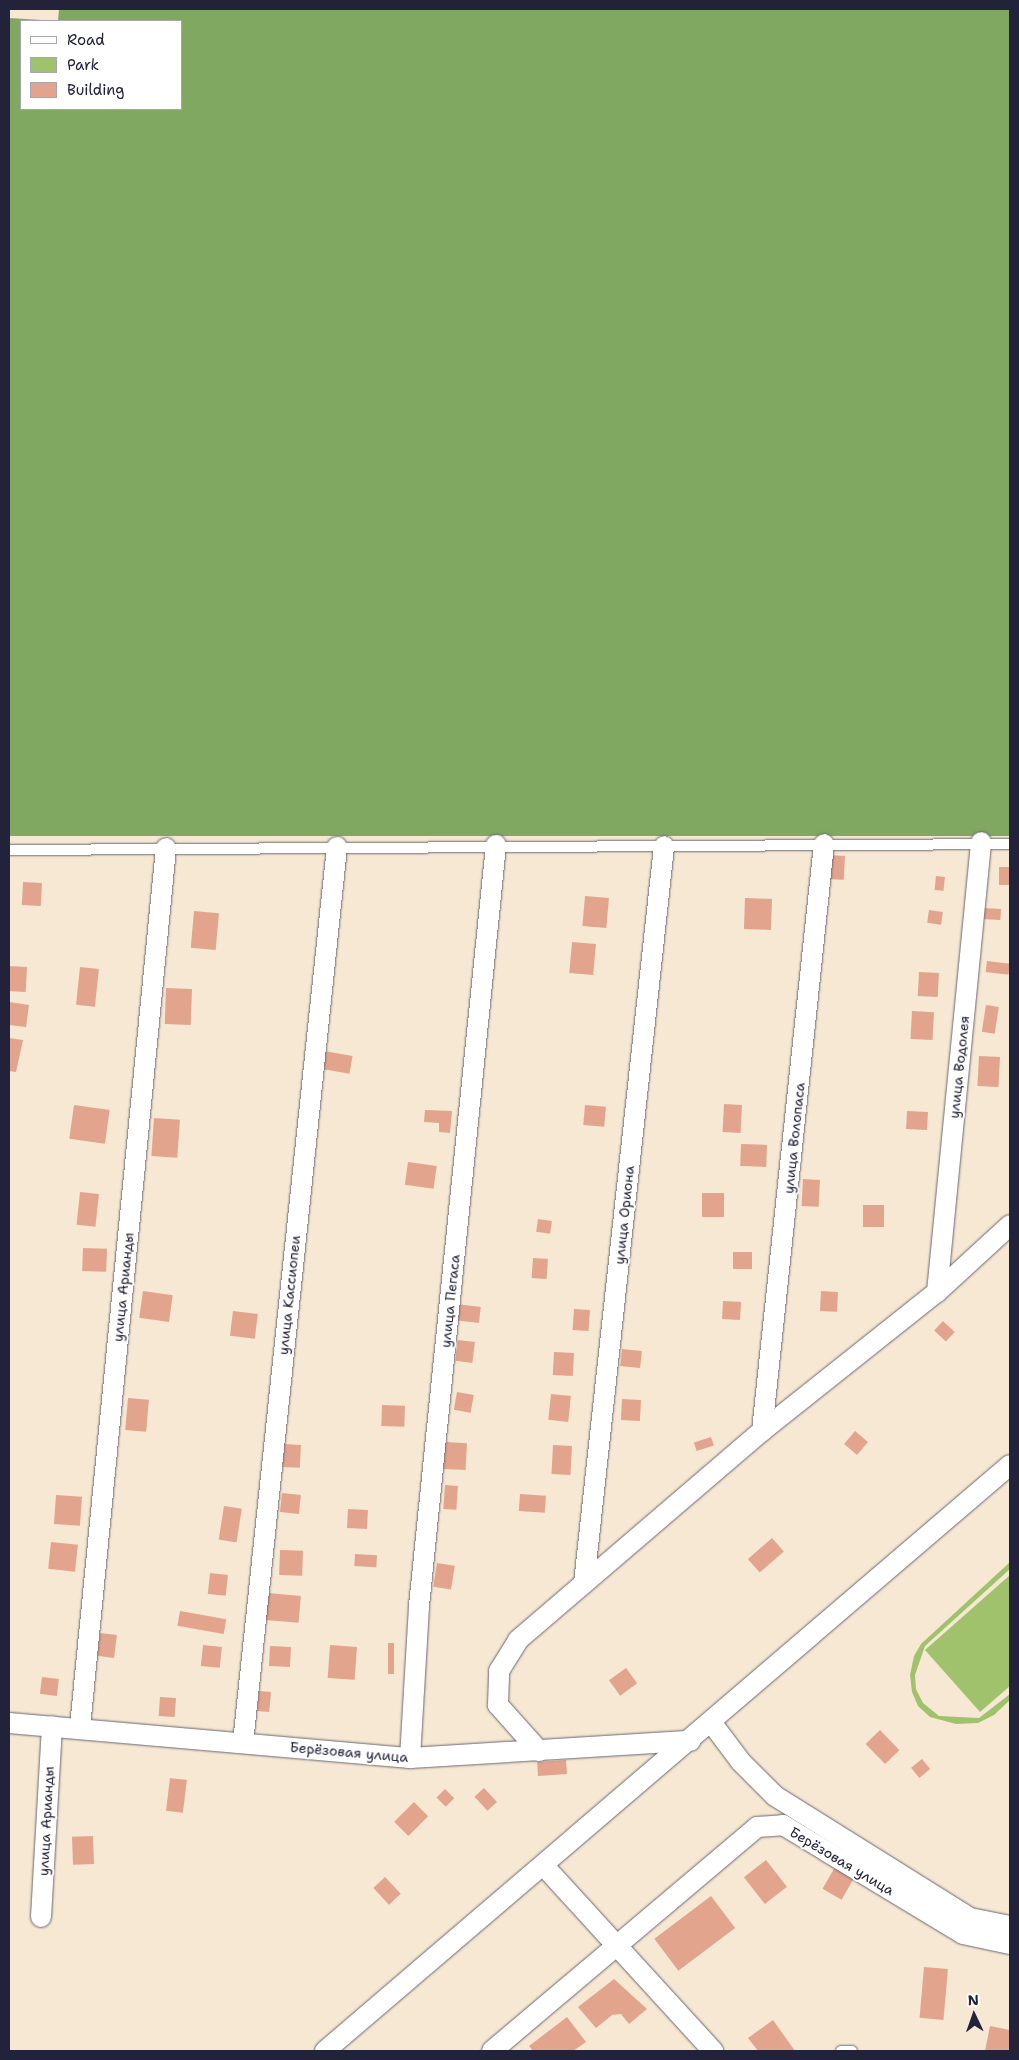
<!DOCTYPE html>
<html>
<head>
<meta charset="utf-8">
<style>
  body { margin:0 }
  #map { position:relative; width:1019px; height:2060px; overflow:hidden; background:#f6e8d3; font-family:"Shantell Sans",sans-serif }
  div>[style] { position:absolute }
  .green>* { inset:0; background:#a0c26c }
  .forest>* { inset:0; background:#80a860 }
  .building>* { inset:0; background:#e3a48d; transform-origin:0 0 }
  .roads { filter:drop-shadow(0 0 1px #6c6770) drop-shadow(0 0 1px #6c6770) }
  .service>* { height:10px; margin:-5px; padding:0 5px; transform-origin:5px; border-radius:5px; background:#fff }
  .minor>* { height:20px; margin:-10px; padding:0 10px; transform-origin:10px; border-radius:10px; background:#fff }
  span { translate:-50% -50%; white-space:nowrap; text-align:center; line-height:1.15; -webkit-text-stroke:4px #fff; paint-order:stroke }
  .street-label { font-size:14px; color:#22223b }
  .frame { position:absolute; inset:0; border:10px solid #22223b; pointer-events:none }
  .legend { position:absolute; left:20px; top:20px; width:162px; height:90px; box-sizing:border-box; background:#fff; border:1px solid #a7a7b1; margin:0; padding:6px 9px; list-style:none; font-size:15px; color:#22223b }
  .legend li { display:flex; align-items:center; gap:10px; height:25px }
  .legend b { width:25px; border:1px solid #a7a7b1 }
  .north { position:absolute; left:949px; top:1990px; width:50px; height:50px; -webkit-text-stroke:4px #fff; paint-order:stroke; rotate:357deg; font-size:14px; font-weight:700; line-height:20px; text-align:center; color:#22223b }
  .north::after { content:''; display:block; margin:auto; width:18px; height:22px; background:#22223b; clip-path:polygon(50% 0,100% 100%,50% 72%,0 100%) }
</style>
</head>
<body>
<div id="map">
  <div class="green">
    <div style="clip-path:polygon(1010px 1562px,1010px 1569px,925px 1646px,915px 1675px,916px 1689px,923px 1703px,939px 1716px,979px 1718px,1010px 1694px,1010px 1700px,994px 1715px,978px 1723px,956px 1724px,930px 1717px,918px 1706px,912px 1692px,910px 1675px,914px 1656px,921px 1644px)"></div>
    <div style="clip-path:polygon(1010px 1575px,1010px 1686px,980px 1712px,925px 1650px)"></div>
  </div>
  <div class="forest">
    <div style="clip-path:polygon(evenodd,59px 9px,1010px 9px,1010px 836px,9px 836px,9px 18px,58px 21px,59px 9px,21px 21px,181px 21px,181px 109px,21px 109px,21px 21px)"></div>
  </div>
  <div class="building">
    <div style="left:828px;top:855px;width:17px;height:24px;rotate:3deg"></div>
    <div style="left:999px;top:867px;width:11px;height:18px"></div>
    <div style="left:936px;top:876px;width:9px;height:14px;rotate:6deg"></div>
    <div style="left:23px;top:882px;width:19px;height:23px;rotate:3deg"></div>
    <div style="left:585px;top:896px;width:24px;height:30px;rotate:5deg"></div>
    <div style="left:745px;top:898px;width:27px;height:31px;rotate:2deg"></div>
    <div style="left:983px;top:908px;width:18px;height:11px;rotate:3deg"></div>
    <div style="left:929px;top:910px;width:14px;height:13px;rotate:8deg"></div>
    <div style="left:194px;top:911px;width:25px;height:37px;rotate:5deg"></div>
    <div style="left:572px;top:942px;width:24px;height:31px;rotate:5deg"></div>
    <div style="left:987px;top:961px;width:23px;height:11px;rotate:7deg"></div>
    <div style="left:9px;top:966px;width:18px;height:25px;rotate:3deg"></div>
    <div style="left:80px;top:967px;width:19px;height:38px;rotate:6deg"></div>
    <div style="left:919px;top:972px;width:20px;height:24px;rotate:3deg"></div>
    <div style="left:166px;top:988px;width:26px;height:36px;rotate:2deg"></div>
    <div style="clip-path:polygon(9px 1002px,29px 1005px,26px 1027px,9px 1025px)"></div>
    <div style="left:986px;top:1005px;width:13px;height:27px;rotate:9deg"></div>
    <div style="left:912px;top:1011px;width:22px;height:28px;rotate:3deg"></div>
    <div style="clip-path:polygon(9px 1038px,23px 1040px,16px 1072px,9px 1071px)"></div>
    <div style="left:324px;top:1051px;width:29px;height:18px;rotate:10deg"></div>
    <div style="left:979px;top:1056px;width:21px;height:30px;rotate:3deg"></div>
    <div style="left:724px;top:1104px;width:18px;height:28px;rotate:3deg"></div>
    <div style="left:74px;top:1105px;width:36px;height:34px;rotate:8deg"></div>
    <div style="left:585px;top:1105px;width:21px;height:20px;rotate:5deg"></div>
    <div style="clip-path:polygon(425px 1110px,452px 1111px,450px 1133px,439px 1132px,439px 1123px,424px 1122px)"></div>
    <div style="left:907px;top:1111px;width:21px;height:18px;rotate:3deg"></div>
    <div style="left:154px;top:1118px;width:26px;height:38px;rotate:4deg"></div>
    <div style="left:741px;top:1144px;width:26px;height:22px;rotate:2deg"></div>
    <div style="left:408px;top:1162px;width:29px;height:23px;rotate:8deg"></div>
    <div style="left:803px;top:1179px;width:17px;height:27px;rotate:3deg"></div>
    <div style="left:80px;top:1192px;width:19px;height:33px;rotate:6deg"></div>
    <div style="left:702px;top:1193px;width:22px;height:24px"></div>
    <div style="left:863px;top:1205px;width:21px;height:22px"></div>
    <div style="left:538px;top:1219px;width:14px;height:13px;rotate:8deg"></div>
    <div style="left:83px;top:1248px;width:24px;height:23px;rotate:2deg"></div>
    <div style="left:733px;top:1252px;width:19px;height:17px"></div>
    <div style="left:533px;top:1258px;width:15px;height:20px;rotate:4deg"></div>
    <div style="left:143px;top:1291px;width:30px;height:27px;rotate:8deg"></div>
    <div style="left:821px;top:1291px;width:17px;height:20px;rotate:3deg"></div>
    <div style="left:723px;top:1301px;width:18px;height:18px;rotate:3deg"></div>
    <div style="left:456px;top:1304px;width:25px;height:16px;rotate:7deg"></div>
    <div style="left:574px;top:1309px;width:16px;height:21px;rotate:4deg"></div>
    <div style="left:233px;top:1311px;width:25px;height:25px;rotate:7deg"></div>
    <div style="left:943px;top:1321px;width:16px;height:13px;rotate:43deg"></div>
    <div style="left:458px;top:1340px;width:17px;height:21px;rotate:7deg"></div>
    <div style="left:622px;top:1349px;width:20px;height:17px;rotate:6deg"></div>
    <div style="left:554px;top:1352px;width:20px;height:23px;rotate:3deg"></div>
    <div style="left:457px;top:1392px;width:17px;height:18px;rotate:10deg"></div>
    <div style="left:551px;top:1394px;width:20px;height:26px;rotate:6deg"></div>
    <div style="left:128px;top:1398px;width:21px;height:32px;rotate:5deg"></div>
    <div style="left:622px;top:1399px;width:19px;height:21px;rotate:3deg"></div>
    <div style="left:382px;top:1405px;width:23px;height:21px;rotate:2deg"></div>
    <div style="left:855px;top:1431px;width:17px;height:17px;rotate:40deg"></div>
    <div style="left:711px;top:1437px;width:9px;height:18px;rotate:72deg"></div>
    <div style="left:445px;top:1442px;width:22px;height:27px;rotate:3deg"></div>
    <div style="left:284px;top:1444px;width:17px;height:23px;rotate:3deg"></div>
    <div style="left:553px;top:1445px;width:19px;height:29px;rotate:3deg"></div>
    <div style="left:445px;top:1485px;width:13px;height:24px;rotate:4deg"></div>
    <div style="left:282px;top:1493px;width:19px;height:19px;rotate:6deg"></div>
    <div style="left:520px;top:1494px;width:26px;height:17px;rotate:4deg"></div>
    <div style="left:56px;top:1495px;width:26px;height:29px;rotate:4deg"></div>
    <div style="left:224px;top:1506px;width:18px;height:34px;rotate:9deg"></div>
    <div style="left:348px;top:1509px;width:20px;height:19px;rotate:3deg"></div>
    <div style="left:772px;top:1538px;width:18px;height:32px;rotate:49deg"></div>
    <div style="left:51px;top:1542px;width:27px;height:27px;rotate:6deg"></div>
    <div style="left:280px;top:1550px;width:23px;height:25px;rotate:2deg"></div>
    <div style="left:355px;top:1554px;width:22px;height:12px;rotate:3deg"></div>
    <div style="left:437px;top:1563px;width:18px;height:24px;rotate:9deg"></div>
    <div style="left:210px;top:1573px;width:18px;height:21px;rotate:6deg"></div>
    <div style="left:268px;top:1593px;width:33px;height:27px;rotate:5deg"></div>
    <div style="left:180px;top:1611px;width:47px;height:15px;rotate:10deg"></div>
    <div style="left:100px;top:1633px;width:17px;height:23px;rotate:7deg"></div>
    <div style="left:388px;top:1643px;width:6px;height:31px"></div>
    <div style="left:203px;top:1645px;width:19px;height:21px;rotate:6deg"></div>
    <div style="left:330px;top:1645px;width:27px;height:33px;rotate:4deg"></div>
    <div style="left:270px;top:1646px;width:21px;height:20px;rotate:3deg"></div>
    <div style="left:626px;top:1668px;width:19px;height:21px;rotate:54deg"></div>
    <div style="left:42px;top:1677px;width:17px;height:17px;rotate:7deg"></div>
    <div style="left:259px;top:1691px;width:12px;height:20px;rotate:5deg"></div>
    <div style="left:160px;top:1697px;width:16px;height:19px;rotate:4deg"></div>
    <div style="left:880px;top:1730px;width:28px;height:20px;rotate:46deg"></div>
    <div style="left:922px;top:1759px;width:13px;height:14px;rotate:51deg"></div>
    <div style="left:566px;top:1760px;width:14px;height:29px;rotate:86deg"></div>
    <div style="left:170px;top:1778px;width:17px;height:33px;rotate:7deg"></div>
    <div style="left:484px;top:1788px;width:19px;height:13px;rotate:47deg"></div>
    <div style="left:445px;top:1789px;width:13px;height:12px;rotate:45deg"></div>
    <div style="left:414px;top:1802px;width:20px;height:28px;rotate:45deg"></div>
    <div style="left:93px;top:1836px;width:28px;height:21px;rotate:88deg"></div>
    <div style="left:766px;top:1860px;width:34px;height:28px;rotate:52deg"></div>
    <div style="left:835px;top:1867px;width:22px;height:25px;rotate:30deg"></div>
    <div style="left:385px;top:1877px;width:23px;height:16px;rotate:47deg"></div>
    <div style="left:711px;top:1896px;width:40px;height:71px;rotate:53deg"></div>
    <div style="left:924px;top:1967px;width:24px;height:51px;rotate:5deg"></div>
    <div style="clip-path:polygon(614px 1979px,647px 2009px,629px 2024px,621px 2014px,612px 2015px,596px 2028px,578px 2007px)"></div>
    <div style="clip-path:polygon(567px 2017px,586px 2042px,573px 2051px,533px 2051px,529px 2046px)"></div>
    <div style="clip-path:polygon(773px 2020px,795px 2051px,758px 2051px,748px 2038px)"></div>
    <div style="clip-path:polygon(990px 2026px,1010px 2030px,1010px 2051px,985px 2051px)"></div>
  </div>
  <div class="roads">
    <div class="service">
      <div style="left:9px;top:850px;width:1001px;rotate:-0.34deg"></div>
      <div style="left:841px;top:2051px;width:11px"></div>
    </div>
    <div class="minor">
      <div style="left:937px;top:1292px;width:452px;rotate:-84.4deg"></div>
      <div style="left:762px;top:1431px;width:590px;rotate:-83.97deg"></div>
      <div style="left:584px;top:1583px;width:741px;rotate:-83.8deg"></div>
      <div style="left:711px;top:1722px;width:50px;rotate:53.1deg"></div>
      <div style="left:741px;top:1762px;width:48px;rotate:45deg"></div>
      <div style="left:775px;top:1796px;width:230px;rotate:32deg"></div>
      <div style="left:970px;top:1918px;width:41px;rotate:11.3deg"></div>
      <div style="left:9px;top:1723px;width:403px;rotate:5deg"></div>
      <div style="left:410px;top:1758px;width:281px;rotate:-3.5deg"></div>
      <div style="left:80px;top:1727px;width:883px;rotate:-84.41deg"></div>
      <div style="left:243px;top:1743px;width:901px;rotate:-84.01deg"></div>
      <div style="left:539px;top:1751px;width:62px;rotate:-131.7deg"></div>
      <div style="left:498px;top:1705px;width:34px;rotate:-88deg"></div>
      <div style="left:499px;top:1671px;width:36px;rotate:-58deg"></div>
      <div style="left:518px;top:1640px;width:321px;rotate:-40.6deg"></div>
      <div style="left:762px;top:1431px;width:223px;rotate:-38.5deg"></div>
      <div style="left:937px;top:1292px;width:99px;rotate:-42.5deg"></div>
      <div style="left:410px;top:1758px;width:152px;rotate:-86.6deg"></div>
      <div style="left:419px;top:1606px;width:765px;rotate:-84.22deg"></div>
      <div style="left:544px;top:1866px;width:251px;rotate:47.6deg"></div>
      <div style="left:41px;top:1917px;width:191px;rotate:-86.7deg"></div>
      <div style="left:325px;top:2051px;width:901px;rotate:-40.55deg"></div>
      <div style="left:492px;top:2051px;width:347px;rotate:-40.2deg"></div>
      <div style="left:757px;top:1827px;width:26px;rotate:-4deg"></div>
      <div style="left:783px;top:1825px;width:210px;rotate:31.2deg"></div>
      <div style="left:963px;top:1934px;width:48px;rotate:12deg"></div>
    </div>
  </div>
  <div class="street-label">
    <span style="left:959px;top:1067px;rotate:-84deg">улица Водолея</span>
    <span style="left:794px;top:1138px;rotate:-84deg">улица Волопаса</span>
    <span style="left:624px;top:1215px;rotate:-84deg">улица Ориона</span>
    <span style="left:123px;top:1287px;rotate:-84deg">улица Арианды</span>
    <span style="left:289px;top:1295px;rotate:-84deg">улица Кассиопеи</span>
    <span style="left:450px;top:1301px;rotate:-84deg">улица Пегаса</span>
    <span style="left:349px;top:1752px;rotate:5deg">Берёзовая улица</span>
    <span style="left:46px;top:1821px;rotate:-87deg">улица Арианды</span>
    <span style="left:842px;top:1861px;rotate:31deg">Берёзовая улица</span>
  </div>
  <div class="frame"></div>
  <ul class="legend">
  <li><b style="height:6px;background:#fff"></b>Road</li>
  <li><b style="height:14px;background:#a0c26c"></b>Park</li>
  <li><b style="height:14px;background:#e3a48d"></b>Building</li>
  </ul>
  <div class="north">N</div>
</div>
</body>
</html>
